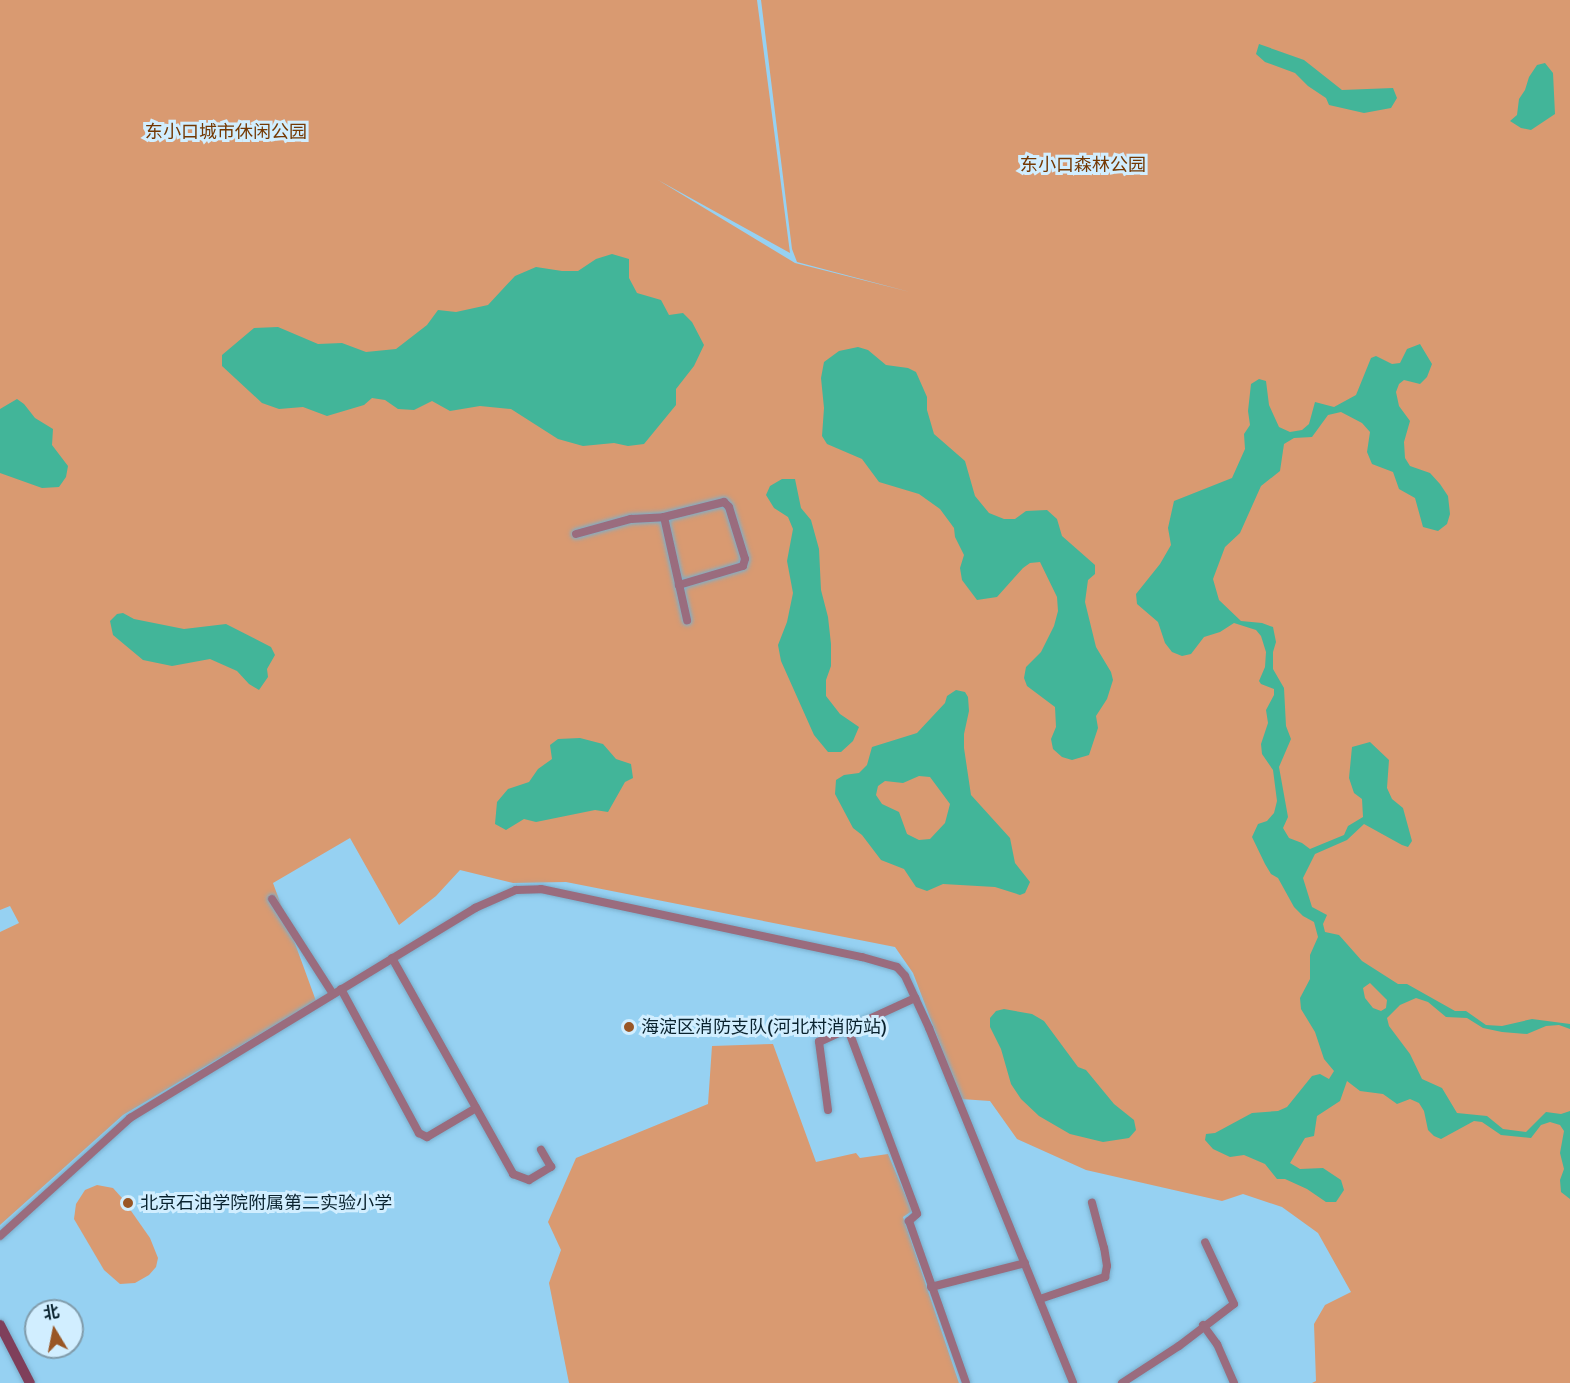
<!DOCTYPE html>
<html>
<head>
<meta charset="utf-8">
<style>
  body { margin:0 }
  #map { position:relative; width:1570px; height:1383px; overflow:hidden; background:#96d1f2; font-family:Signika,"Noto Sans SC",sans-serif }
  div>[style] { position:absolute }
  .green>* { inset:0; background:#d99a71 }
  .water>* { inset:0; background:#42b599 }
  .roads { filter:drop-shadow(0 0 2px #7aaecb) drop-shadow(0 0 2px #7aaecb) }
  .street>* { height:8px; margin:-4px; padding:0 4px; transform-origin:4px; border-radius:4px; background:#9a6c7e }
  .secondary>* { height:10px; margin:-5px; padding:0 5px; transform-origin:5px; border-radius:5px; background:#7f3f5b }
  .dots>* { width:16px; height:16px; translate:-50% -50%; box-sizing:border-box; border:3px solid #d1eeff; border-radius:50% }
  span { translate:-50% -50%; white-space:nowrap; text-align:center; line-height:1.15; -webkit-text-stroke:6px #d1eeff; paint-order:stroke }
  .park-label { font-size:18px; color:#733803 }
  .poi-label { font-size:18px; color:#09222e }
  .left { translate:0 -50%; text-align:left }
  .north { position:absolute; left:24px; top:1299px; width:60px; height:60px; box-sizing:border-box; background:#d1eeff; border:2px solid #819cab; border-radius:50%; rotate:350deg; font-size:16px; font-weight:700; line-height:24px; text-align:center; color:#09222e }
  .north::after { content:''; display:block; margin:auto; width:21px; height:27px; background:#995625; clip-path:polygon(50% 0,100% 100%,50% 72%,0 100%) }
</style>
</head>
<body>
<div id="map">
  <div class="green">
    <div style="clip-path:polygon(0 0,757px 0,790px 253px,658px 180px,795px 263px,910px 292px,797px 262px,792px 249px,761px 0,1570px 0,1570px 1383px,1312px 1383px,1316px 1381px,1314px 1324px,1325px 1305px,1351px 1292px,1318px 1233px,1282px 1207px,1243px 1194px,1222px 1201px,1086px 1170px,1017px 1139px,990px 1101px,961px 1099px,913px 973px,895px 947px,566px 882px,513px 883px,460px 870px,436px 896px,399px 925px,350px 838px,273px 883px,316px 1001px,123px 1115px,0 1225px,0 932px,19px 923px,10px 906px,0 910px)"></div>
    <div style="clip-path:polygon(773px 1044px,816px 1162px,856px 1153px,860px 1158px,888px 1154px,912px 1211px,903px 1217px,959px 1383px,569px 1383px,549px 1283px,561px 1250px,548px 1222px,576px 1158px,708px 1104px,712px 1046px)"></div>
    <div style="clip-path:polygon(97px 1185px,113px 1188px,122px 1198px,150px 1238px,158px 1258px,156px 1267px,149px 1275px,135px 1283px,120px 1284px,104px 1270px,74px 1219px,76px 1204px,85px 1190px)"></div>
  </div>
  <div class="water">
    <div style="clip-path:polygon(1259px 44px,1304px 60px,1342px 90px,1393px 88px,1397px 98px,1391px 108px,1364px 113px,1329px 105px,1326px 98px,1308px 86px,1295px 73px,1265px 62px,1256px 54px)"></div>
    <div style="clip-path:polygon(1545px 63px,1553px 73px,1555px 114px,1531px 130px,1521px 128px,1510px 121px,1517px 115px,1519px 99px,1525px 90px,1529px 77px,1537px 65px)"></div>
    <div style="clip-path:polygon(612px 254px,629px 259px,629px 278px,637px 293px,661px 300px,669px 315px,683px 313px,692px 322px,704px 345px,694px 366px,676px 389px,676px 405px,644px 444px,628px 446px,614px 443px,583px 446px,558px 439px,511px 409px,480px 406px,450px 411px,432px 401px,414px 410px,398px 409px,385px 400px,372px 398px,364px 405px,327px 416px,303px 407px,279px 409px,262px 403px,222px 366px,222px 355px,254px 328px,278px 327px,318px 344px,342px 343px,366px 352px,396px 349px,427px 325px,438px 310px,456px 312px,488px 305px,515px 276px,536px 267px,562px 271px,578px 271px,596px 259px)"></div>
    <div style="clip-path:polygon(evenodd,1420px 344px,1432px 364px,1427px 377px,1420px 384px,1404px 380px,1399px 384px,1396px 392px,1399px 406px,1410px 421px,1404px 442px,1405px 458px,1410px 466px,1430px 473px,1440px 484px,1448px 496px,1450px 514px,1447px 524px,1438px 531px,1423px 527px,1415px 498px,1399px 489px,1393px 472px,1372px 464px,1367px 452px,1370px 432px,1362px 423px,1341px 412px,1328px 415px,1312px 437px,1294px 438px,1284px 444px,1280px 471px,1261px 486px,1240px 533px,1225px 547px,1213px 579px,1219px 600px,1241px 621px,1262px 623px,1273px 627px,1276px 642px,1273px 652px,1273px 669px,1284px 688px,1286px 726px,1291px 739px,1279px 767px,1288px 817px,1283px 828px,1289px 838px,1302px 843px,1310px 849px,1344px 835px,1348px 826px,1363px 817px,1362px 799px,1354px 793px,1349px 778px,1352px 747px,1370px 742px,1389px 760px,1387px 788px,1392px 799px,1403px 808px,1412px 841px,1408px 847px,1402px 845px,1364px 824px,1347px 840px,1315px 854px,1303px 878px,1312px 907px,1327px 915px,1323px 924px,1325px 932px,1339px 935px,1362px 961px,1398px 984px,1407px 984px,1455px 1011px,1466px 1011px,1486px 1025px,1502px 1026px,1532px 1019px,1570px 1024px,1570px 1029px,1559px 1025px,1546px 1026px,1527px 1034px,1502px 1032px,1483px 1028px,1467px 1018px,1446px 1017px,1428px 1002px,1416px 998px,1400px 1005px,1387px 1018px,1389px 1026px,1410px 1054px,1422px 1079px,1442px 1088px,1457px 1113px,1487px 1116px,1503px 1129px,1526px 1132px,1546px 1112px,1561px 1114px,1570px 1111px,1570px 1199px,1561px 1192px,1560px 1180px,1564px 1169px,1560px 1153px,1564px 1131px,1560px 1125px,1550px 1122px,1541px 1125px,1531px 1138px,1501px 1135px,1482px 1122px,1474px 1121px,1441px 1139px,1434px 1136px,1428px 1130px,1424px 1111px,1419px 1103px,1410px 1099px,1397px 1104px,1383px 1094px,1360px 1091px,1347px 1081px,1340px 1101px,1317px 1116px,1314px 1136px,1305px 1138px,1290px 1163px,1300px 1169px,1323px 1168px,1341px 1180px,1344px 1190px,1336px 1202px,1326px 1202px,1307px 1189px,1285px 1179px,1277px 1179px,1265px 1164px,1244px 1155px,1230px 1157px,1213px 1149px,1205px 1140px,1206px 1134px,1215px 1133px,1252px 1113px,1278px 1111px,1287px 1107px,1312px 1076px,1320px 1074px,1329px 1079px,1334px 1071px,1324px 1059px,1315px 1032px,1301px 1009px,1300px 998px,1310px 979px,1310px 955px,1318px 937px,1314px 922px,1303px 916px,1294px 907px,1278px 878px,1271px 874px,1265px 864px,1252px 837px,1258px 824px,1267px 821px,1274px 813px,1277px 801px,1273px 770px,1262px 754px,1261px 744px,1268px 723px,1266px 710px,1274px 695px,1274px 689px,1261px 684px,1259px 681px,1265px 667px,1266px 652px,1261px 636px,1256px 630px,1234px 623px,1220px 632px,1204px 637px,1191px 654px,1182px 656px,1172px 652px,1165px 643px,1158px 622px,1137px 604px,1136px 594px,1160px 564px,1171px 545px,1168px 528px,1174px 501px,1232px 478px,1245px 449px,1244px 434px,1250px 425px,1248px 411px,1251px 384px,1259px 379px,1266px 381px,1269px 405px,1279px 427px,1290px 432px,1302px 430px,1309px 424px,1315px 402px,1334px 407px,1356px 395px,1371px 358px,1376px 356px,1392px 364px,1400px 363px,1407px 349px,1420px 344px,1370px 983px,1387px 1000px,1386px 1008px,1381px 1011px,1373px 1008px,1365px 998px,1363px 988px,1370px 983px)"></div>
    <div style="clip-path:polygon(858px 347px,868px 350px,886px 365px,908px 368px,916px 372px,927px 397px,927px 410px,934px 434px,965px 461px,975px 496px,989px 513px,1004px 519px,1015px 519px,1026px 511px,1047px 510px,1057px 519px,1062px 536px,1095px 565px,1095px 574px,1088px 580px,1085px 602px,1096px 647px,1111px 672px,1113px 680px,1107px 699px,1096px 716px,1098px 728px,1089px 755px,1072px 760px,1062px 757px,1053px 749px,1051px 739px,1056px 727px,1055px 707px,1027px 686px,1024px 678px,1026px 667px,1041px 652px,1054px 626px,1058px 611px,1057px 597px,1040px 562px,1030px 563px,1023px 568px,997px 597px,977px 600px,962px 580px,960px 568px,964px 555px,955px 537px,954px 528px,940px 509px,919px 494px,879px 482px,862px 459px,827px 444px,822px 436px,824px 408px,821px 378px,824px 362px,839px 351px)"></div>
    <div style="clip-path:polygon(17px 399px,24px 404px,35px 418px,53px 429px,52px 445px,68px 466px,66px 477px,59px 487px,42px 488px,0 473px,0 409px)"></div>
    <div style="clip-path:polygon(782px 479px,795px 479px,801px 508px,811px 520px,819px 549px,821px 590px,828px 617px,831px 644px,831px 666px,826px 680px,826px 696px,840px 714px,859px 727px,853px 741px,841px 752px,828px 752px,814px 735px,781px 661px,778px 645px,787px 622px,793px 593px,787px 561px,793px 529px,788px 517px,774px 508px,766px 495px,770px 486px)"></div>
    <div style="clip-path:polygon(123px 613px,134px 619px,184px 629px,226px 624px,271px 647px,275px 655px,267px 669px,268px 677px,259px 690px,249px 684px,237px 671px,210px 659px,172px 666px,143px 660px,113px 635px,110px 621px,117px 614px)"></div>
    <div style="clip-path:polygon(evenodd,956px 690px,965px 692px,968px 697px,969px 711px,964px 734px,964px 748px,971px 795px,1010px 838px,1015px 863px,1030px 882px,1025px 893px,1020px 895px,995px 887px,943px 884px,927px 891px,916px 887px,904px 869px,881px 860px,862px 835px,853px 828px,835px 794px,836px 780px,844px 775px,859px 773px,867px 765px,872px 747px,917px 733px,945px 703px,947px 696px,956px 690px,919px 776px,930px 777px,950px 804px,945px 823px,930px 839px,919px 840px,907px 834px,899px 812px,882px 804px,876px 795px,878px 786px,885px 781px,903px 783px,919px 776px)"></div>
    <div style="clip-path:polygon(580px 738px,603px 744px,616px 759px,631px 764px,633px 778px,625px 782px,608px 812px,595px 810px,536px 822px,524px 819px,506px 830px,495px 824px,497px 802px,508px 789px,529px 782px,538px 769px,552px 759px,550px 745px,558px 739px)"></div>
    <div style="clip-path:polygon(1004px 1009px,1032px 1014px,1044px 1021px,1078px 1067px,1086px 1070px,1114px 1104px,1134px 1120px,1136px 1130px,1129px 1138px,1103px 1142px,1070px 1134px,1039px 1116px,1021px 1099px,1011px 1084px,1001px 1049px,990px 1027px,990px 1018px,996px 1011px)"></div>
  </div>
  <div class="roads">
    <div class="street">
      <div style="left:664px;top:517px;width:106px;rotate:77.4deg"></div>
      <div style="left:576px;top:534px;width:57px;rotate:-15.3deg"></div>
      <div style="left:631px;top:519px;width:33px;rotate:-3deg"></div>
      <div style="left:664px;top:517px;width:62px;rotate:-14deg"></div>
      <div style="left:724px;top:502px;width:7px;rotate:45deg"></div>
      <div style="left:729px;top:507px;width:54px;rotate:72.9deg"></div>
      <div style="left:745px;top:559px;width:7px;rotate:106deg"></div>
      <div style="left:743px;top:566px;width:67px;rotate:163.5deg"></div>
      <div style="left:272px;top:899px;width:113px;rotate:57.3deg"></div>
      <div style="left:392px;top:958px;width:248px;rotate:60.7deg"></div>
      <div style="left:513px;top:1174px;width:17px;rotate:21deg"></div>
      <div style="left:529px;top:1180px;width:26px;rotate:-31deg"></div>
      <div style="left:551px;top:1167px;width:20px;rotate:-120deg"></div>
      <div style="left:341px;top:989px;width:164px;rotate:61.6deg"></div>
      <div style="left:419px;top:1133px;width:9px;rotate:27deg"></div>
      <div style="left:427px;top:1137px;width:57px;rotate:-30.6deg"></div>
      <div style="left:848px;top:1029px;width:197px;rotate:69.5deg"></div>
      <div style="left:917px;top:1214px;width:11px;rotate:139deg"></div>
      <div style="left:909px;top:1221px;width:172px;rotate:70.6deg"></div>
      <div style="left:828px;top:1110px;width:69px;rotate:-97.5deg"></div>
      <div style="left:819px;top:1042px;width:106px;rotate:-24.6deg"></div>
      <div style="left:0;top:1236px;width:176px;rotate:-42.2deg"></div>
      <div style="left:130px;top:1118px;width:404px;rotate:-31.3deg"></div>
      <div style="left:475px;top:908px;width:45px;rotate:-23.7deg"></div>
      <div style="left:516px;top:890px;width:25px;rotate:-2deg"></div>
      <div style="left:541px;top:889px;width:328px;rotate:12deg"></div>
      <div style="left:862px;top:957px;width:36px;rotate:16deg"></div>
      <div style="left:897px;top:967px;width:12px;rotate:48deg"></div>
      <div style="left:905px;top:976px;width:57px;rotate:65.2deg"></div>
      <div style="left:929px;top:1028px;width:383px;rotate:67.9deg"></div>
      <div style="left:931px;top:1287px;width:97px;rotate:-14.3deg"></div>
      <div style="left:1040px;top:1299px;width:69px;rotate:-18.7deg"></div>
      <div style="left:1105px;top:1277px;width:11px;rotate:-80deg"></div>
      <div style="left:1107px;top:1266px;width:18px;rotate:-99deg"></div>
      <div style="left:1104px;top:1248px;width:47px;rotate:-104.9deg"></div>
      <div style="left:1203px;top:1325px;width:24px;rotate:54deg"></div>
      <div style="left:1217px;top:1344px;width:43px;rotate:66.4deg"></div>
      <div style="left:1122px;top:1383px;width:68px;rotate:-33deg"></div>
      <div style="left:1179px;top:1346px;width:69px;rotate:-37.4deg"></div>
      <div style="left:1234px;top:1304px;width:68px;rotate:-115.1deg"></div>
    </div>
    <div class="secondary">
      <div style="left:0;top:1325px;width:65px;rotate:62.7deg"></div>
    </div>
  </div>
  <div class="dots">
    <div style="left:629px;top:1027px;background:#995625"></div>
    <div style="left:128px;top:1203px;background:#995625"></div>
  </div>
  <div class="park-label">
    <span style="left:226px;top:132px">东小口城市休闲公园</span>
    <span style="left:1083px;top:165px">东小口森林公园</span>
  </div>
  <div class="poi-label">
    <span class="left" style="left:641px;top:1027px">海淀区消防支队(河北村消防站)</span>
    <span class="left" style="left:140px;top:1203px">北京石油学院附属第二实验小学</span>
  </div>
  <div class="north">北</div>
</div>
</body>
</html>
